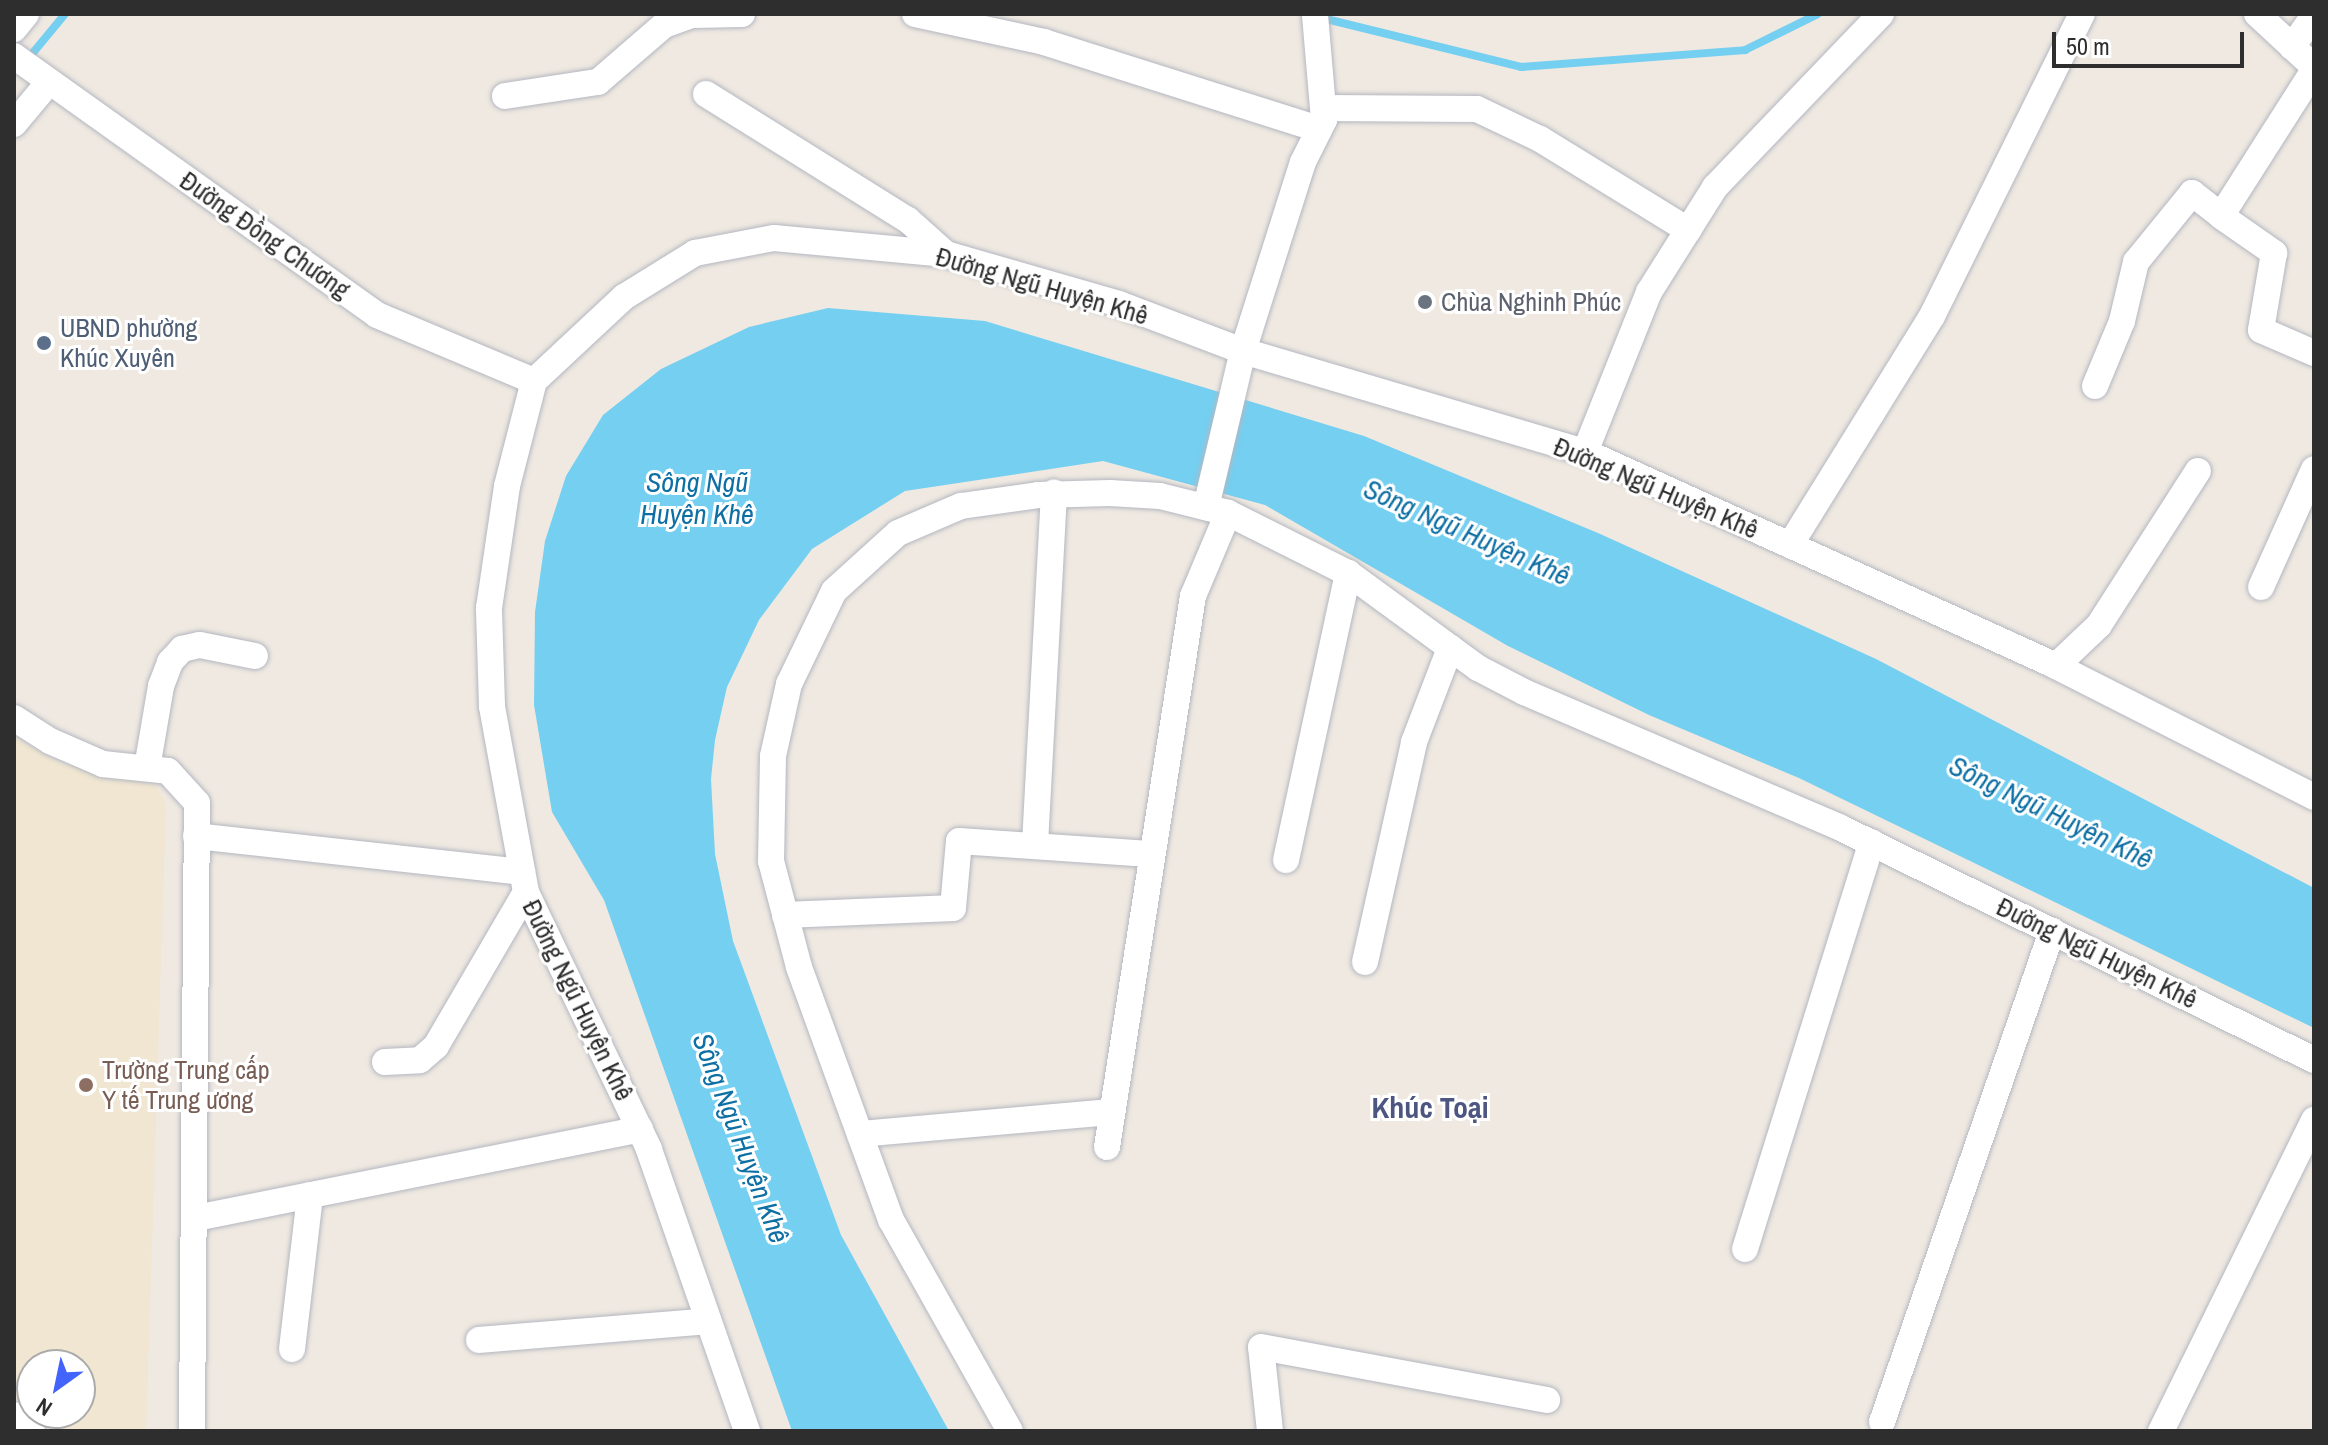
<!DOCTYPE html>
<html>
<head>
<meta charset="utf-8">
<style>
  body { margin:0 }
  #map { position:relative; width:2328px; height:1445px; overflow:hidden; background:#efe9e1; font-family:"Archivo Narrow",sans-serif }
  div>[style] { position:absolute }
  .education>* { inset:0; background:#f0e6d1 }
  .water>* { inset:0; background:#75cff0 }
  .stream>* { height:8px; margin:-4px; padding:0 4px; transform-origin:4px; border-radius:4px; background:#75cff0 }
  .roads { filter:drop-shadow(0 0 2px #b4b7c1) drop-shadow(0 0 2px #b4b7c1) }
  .minor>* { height:26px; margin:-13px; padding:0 13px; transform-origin:13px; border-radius:13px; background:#fff }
  .dots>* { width:22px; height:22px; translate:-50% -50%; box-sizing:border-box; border:4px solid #fff; border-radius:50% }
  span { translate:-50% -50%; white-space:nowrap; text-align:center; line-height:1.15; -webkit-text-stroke:6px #fff; paint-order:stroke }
  .street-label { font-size:26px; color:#2e2e2e }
  .worship-label { font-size:26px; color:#5b616d }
  .left { translate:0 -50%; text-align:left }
  .service-label { font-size:26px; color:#4e5e75 }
  .education-label { font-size:26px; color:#785e54 }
  .water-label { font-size:28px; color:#0d6fa3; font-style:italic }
  .quarter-label { font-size:30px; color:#4d5680; font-weight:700 }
  .frame { position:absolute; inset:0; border:16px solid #2e2e2e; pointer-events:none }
  .north { position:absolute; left:16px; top:1349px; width:80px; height:80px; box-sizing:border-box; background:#fff; border:2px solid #ababab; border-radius:50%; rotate:213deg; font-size:22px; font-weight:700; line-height:32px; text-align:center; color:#2e2e2e }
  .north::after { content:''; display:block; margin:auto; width:28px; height:36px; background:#4264fb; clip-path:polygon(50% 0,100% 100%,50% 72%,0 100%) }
  .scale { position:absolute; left:2052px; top:32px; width:192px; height:36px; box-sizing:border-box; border:4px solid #2e2e2e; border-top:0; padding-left:10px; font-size:24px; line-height:28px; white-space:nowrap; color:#2e2e2e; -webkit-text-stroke:6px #fff; paint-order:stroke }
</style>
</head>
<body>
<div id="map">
  <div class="education">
    <div style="clip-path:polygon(evenodd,14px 737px,62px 764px,155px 783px,166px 804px,146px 1431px,52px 1431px,14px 1397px,14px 737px,32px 1365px,80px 1365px,80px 1413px,32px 1413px,32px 1365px)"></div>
  </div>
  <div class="water">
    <div style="clip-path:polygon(828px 308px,985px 321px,1364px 436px,1598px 533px,1876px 659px,2314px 888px,2314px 1028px,1799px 778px,1649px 715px,1508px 646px,1265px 505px,1103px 461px,905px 491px,812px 549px,759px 620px,727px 687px,715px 740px,711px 779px,715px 854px,733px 941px,841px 1235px,949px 1431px,792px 1431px,604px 900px,552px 812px,534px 705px,535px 612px,545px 541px,566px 476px,603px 415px,661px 369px,749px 327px)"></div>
  </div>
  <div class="stream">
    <div style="left:1318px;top:17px;width:209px;rotate:13.8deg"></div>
    <div style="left:1521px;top:67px;width:225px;rotate:-4.3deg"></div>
    <div style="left:1745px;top:50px;width:81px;rotate:-26.3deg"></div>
    <div style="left:27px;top:60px;width:60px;rotate:-50.4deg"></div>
  </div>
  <div class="roads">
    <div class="minor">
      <div style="left:915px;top:14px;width:132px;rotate:12.2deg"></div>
      <div style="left:1044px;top:42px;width:288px;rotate:17.6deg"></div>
      <div style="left:2257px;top:14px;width:78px;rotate:42.9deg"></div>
      <div style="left:14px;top:29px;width:19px;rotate:-51deg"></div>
      <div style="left:2292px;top:47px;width:39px;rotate:-55deg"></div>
      <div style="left:14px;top:56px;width:446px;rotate:35.5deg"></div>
      <div style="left:377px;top:315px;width:170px;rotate:22.8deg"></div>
      <div style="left:2314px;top:70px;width:173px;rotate:122.5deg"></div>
      <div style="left:2221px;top:216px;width:65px;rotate:34.9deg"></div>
      <div style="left:2274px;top:253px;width:78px;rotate:99.6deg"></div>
      <div style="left:2261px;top:330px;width:58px;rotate:23.5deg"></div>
      <div style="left:706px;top:94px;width:238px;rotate:32deg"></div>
      <div style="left:908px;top:220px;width:51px;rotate:41.8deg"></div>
      <div style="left:505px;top:96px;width:94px;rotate:-8.6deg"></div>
      <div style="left:598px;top:82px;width:87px;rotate:-40.8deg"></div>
      <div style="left:664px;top:25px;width:30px;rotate:-20deg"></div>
      <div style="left:692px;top:15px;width:50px;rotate:-1.1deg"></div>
      <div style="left:1324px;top:108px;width:153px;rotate:0.4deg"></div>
      <div style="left:1477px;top:109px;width:70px;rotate:25.5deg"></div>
      <div style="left:1540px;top:139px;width:174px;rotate:31.6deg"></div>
      <div style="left:14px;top:124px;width:55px;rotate:-50.2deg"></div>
      <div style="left:2095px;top:386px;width:70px;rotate:-67.4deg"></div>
      <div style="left:2122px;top:321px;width:61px;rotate:-76.7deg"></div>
      <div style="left:2136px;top:262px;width:89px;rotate:-50.9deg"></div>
      <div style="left:2192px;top:193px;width:37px;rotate:38deg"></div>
      <div style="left:1585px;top:452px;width:172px;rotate:-68.2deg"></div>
      <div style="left:1649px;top:292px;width:124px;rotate:-57.8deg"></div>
      <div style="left:1715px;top:187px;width:240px;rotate:-46.2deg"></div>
      <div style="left:1206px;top:507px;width:160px;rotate:-76.7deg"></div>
      <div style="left:1243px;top:351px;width:198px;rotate:-72.4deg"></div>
      <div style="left:1303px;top:162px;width:47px;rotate:-63.4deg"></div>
      <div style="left:1324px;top:120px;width:106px;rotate:-94.9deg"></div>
      <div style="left:1790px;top:545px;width:269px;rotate:-58.2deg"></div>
      <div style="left:1932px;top:316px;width:337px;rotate:-63.6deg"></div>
      <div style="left:2261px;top:587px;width:129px;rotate:-65.8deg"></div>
      <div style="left:2056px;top:666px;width:59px;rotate:-43.6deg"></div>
      <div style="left:2099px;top:625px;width:183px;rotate:-57.3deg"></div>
      <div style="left:14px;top:718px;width:43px;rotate:32.6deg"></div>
      <div style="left:50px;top:741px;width:58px;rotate:23.5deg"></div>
      <div style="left:103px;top:764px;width:65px;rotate:6.1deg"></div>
      <div style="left:168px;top:771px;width:43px;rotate:47.8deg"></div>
      <div style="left:197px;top:803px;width:628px;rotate:90.46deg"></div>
      <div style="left:147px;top:768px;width:83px;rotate:-80.3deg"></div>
      <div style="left:161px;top:686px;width:26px;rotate:-69deg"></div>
      <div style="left:170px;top:662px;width:18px;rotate:-47deg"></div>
      <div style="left:182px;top:649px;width:18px;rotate:-13deg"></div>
      <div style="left:200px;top:645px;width:56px;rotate:11.3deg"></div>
      <div style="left:196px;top:836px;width:328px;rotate:6.3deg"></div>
      <div style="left:1035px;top:844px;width:352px;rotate:-86.9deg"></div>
      <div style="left:1286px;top:860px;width:294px;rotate:-77.8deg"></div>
      <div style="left:785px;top:915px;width:168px;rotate:-2.4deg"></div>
      <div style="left:953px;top:908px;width:67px;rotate:-84.9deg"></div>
      <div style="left:959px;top:841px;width:191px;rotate:3.9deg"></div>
      <div style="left:1365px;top:962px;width:225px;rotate:-77.4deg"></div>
      <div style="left:1414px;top:742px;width:101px;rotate:-69deg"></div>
      <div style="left:385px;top:1062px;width:35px;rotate:-3deg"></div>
      <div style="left:420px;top:1060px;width:21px;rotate:-41deg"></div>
      <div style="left:436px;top:1046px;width:178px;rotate:-59.7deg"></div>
      <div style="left:860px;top:1134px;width:253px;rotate:-5deg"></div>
      <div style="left:1107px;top:1147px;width:558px;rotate:-81.13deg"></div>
      <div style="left:1193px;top:596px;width:90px;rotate:-67.1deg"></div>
      <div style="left:196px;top:1218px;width:453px;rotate:-11.3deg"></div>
      <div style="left:1745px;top:1249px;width:426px;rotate:-72.7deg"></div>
      <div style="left:479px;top:1340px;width:230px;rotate:-4.7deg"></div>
      <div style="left:292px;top:1349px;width:155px;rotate:-83.3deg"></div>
      <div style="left:14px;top:1415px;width:24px;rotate:42deg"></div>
      <div style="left:1882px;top:1422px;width:520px;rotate:-70.9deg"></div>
      <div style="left:747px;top:1431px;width:299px;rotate:-109.2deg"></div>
      <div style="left:649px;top:1149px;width:285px;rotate:-115.6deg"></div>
      <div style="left:526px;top:892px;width:189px;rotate:-100.4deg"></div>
      <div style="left:492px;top:706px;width:98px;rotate:-91.8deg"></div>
      <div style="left:489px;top:608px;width:123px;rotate:-81.6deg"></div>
      <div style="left:507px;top:486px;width:108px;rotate:-75.6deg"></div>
      <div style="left:534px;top:381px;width:123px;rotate:-43deg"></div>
      <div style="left:624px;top:297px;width:84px;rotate:-31.8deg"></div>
      <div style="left:695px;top:253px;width:80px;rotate:-10.8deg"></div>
      <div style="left:774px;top:238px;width:173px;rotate:5.3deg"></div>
      <div style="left:946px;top:254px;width:180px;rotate:16.1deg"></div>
      <div style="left:1119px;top:304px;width:133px;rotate:20.8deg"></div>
      <div style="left:1243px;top:351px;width:357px;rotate:16.5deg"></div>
      <div style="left:1585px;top:452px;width:513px;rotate:24.42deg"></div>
      <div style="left:2052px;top:664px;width:294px;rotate:26.9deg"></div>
      <div style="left:1010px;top:1431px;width:242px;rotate:-119.4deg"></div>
      <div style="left:891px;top:1220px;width:269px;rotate:-110deg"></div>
      <div style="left:799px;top:967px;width:110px;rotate:-104.8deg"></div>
      <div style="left:771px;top:861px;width:105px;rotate:-88.9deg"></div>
      <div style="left:773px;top:756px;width:74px;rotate:-77.5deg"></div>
      <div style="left:789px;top:684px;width:103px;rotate:-64.2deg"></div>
      <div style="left:834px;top:591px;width:86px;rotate:-42.2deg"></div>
      <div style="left:898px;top:533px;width:69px;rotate:-23.2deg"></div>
      <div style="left:961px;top:506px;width:78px;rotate:-8.1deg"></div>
      <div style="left:1038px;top:495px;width:72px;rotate:-1.6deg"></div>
      <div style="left:1110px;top:493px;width:50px;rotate:3.4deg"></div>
      <div style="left:1160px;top:496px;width:70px;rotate:14deg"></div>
      <div style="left:1228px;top:513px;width:134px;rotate:26.6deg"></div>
      <div style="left:1348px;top:573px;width:161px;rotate:36.2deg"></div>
      <div style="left:1478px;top:668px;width:52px;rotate:27.6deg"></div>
      <div style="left:1524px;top:692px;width:343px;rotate:23.2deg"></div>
      <div style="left:1839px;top:827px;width:529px;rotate:26.13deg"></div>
      <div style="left:1270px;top:1431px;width:84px;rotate:-96.1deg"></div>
      <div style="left:1261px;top:1347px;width:291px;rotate:10.5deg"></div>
      <div style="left:2161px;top:1431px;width:347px;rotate:-63.8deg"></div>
    </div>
  </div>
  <div class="dots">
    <div style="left:1425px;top:302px;background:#6b7280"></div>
    <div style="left:44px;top:343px;background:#5c6f8a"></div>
    <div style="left:86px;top:1085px;background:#8d6e63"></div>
  </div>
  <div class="street-label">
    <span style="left:265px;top:235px;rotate:35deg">Đường Đồng Chương</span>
    <span style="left:1042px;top:286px;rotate:16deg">Đường Ngũ Huyện Khê</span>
    <span style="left:1656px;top:488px;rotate:23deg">Đường Ngũ Huyện Khê</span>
    <span style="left:2097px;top:953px;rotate:26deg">Đường Ngũ Huyện Khê</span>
    <span style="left:578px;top:1000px;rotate:64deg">Đường Ngũ Huyện Khê</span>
  </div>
  <div class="worship-label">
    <span class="left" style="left:1441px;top:302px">Chùa Nghinh Phúc</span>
  </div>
  <div class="service-label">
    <span class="left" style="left:60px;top:343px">UBND phường<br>Khúc Xuyên</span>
  </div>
  <div class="education-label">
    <span class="left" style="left:102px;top:1085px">Trường Trung cấp<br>Y tế Trung ương</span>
  </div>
  <div class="water-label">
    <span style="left:697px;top:498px">Sông Ngũ<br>Huyện Khê</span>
    <span style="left:1467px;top:532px;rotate:24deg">Sông Ngũ Huyện Khê</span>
    <span style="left:2051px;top:812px;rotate:26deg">Sông Ngũ Huyện Khê</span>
    <span style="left:741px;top:1138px;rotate:69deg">Sông Ngũ Huyện Khê</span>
  </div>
  <div class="quarter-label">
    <span style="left:1430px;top:1107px">Khúc Toại</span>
  </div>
  <div class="frame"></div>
  <div class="north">N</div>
  <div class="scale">50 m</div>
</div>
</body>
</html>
